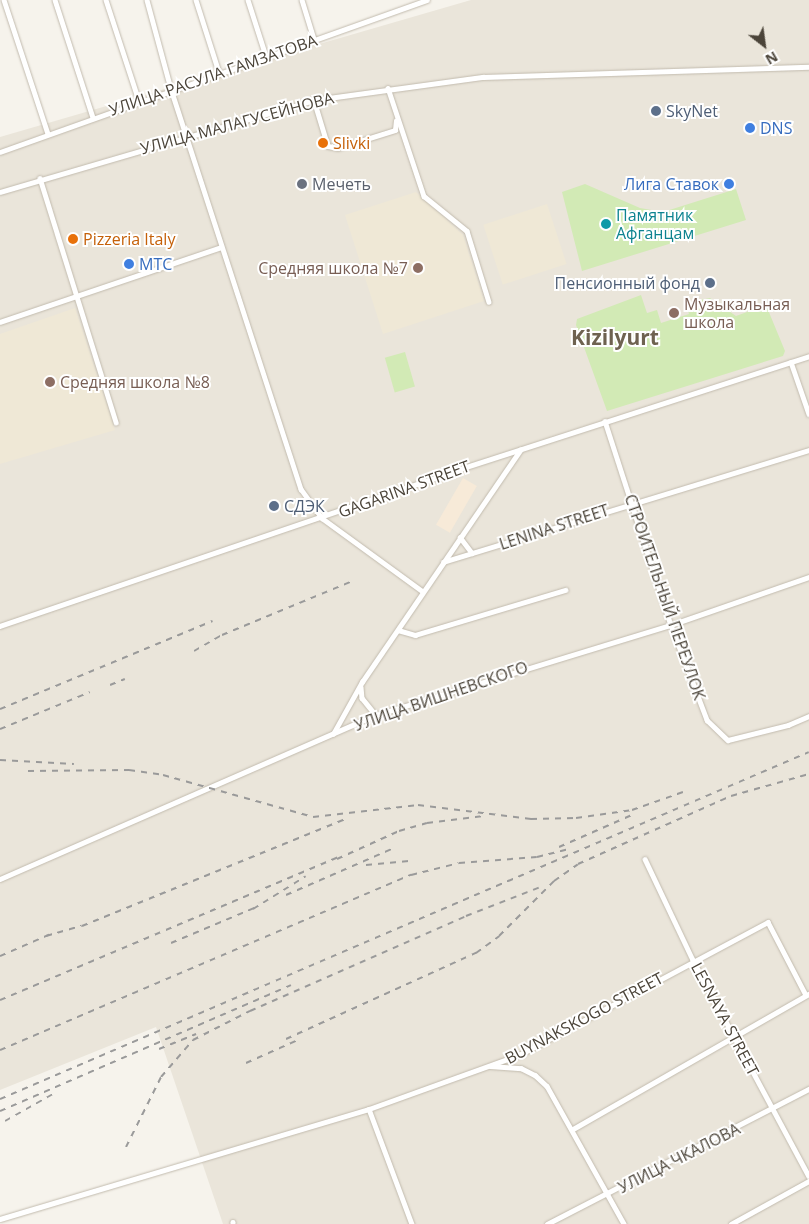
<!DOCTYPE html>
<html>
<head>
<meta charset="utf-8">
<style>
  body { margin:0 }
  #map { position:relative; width:809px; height:1224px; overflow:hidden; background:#f6f3ec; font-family:"Open Sans",sans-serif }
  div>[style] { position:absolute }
  .residential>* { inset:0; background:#eae5da }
  .commercial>* { inset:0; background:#f7ead8; transform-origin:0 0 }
  .education>* { inset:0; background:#efe8d6; transform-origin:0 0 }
  .green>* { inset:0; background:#d2eab5; transform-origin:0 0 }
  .roads { filter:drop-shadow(0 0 1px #c2bbae) drop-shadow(0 0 1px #c2bbae) }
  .street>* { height:4.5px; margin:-2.25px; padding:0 2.25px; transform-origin:2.25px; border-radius:2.25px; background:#fff }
  .rail>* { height:2px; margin-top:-1px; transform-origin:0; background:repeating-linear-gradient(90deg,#9a9a9a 0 6px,transparent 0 12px) }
  .dots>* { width:14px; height:14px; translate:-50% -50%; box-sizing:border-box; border:2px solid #fff; border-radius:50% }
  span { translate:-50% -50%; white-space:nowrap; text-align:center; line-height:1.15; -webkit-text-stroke:4px #fff; paint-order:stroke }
  .street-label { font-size:16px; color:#4b4439 }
  .service-label { font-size:16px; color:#4e5e75 }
  .left { translate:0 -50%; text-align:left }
  .right { translate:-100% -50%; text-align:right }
  .shop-label { font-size:16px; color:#366cbe }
  .food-label { font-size:16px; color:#c56008 }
  .worship-label { font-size:16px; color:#5b616d }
  .culture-label { font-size:16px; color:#0d838f }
  .education-label { font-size:16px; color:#785e54 }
  .district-label { font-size:21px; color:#6e6250; font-weight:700 }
  .north { position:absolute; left:739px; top:20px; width:50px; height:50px; -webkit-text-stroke:4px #fff; paint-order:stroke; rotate:150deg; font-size:14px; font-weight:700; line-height:20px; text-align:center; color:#4b4439 }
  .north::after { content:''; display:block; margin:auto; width:18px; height:22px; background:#4b4439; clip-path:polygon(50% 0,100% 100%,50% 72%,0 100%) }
</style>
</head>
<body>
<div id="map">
  <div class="residential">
    <div style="clip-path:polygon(471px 0,809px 0,809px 1224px,223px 1224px,156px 1027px,0 1090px,0 137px)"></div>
  </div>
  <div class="commercial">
    <div style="left:463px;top:478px;width:16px;height:54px;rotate:30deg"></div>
  </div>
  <div class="education">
    <div style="clip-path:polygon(416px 192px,463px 235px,484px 301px,383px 334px,345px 215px)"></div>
    <div style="left:547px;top:204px;width:63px;height:67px;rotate:72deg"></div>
    <div style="clip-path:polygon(75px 308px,115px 430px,0 464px,0 334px)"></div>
  </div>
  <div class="green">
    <div style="clip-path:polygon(585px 184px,640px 208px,663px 212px,736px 189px,746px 220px,582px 271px,562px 192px)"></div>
    <div style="clip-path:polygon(641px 295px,647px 313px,657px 310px,661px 323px,689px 314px,686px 303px,710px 298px,736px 316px,766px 305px,785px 351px,783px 356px,607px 411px,576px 325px,577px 319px)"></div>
    <div style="left:405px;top:352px;width:36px;height:21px;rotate:74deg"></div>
  </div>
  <div class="roads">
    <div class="street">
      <div style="left:4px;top:0;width:141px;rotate:71.8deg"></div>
      <div style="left:55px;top:0;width:124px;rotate:72.1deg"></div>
      <div style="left:106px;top:0;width:106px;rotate:71.9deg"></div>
      <div style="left:147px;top:0;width:92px;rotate:74.9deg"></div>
      <div style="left:171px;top:89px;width:421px;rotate:72deg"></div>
      <div style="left:301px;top:489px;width:36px;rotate:54deg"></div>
      <div style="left:322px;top:518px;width:124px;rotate:36.1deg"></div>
      <div style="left:196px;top:0;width:76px;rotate:72.3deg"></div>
      <div style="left:248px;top:0;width:59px;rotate:72.2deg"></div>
      <div style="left:302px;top:0;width:41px;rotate:72.9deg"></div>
      <div style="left:388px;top:88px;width:114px;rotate:71.6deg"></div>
      <div style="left:424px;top:196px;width:55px;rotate:39.1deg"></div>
      <div style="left:467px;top:231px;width:74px;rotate:72.8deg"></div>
      <div style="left:314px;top:100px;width:48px;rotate:73.1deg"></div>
      <div style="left:328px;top:146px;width:10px;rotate:11deg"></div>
      <div style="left:338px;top:148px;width:60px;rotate:-17.5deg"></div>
      <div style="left:395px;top:130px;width:9px;rotate:-84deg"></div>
      <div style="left:0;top:152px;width:453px;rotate:-19.6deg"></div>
      <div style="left:40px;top:178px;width:256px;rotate:72.7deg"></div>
      <div style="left:0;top:192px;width:327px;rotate:-16.3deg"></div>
      <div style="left:314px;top:100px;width:171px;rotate:-7.8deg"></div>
      <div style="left:483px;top:77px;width:326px;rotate:-1.8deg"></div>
      <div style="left:0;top:322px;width:233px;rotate:-18.7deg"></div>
      <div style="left:791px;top:362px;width:55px;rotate:70.9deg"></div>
      <div style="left:605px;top:421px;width:214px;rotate:72.1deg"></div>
      <div style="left:671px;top:625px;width:102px;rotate:69.2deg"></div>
      <div style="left:707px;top:720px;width:29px;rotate:44deg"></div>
      <div style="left:728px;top:740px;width:62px;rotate:-14deg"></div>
      <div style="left:788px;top:725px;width:23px;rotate:-23deg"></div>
      <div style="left:460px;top:537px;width:20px;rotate:53deg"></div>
      <div style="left:443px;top:562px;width:383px;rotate:-17deg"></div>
      <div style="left:0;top:626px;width:483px;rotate:-18.8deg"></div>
      <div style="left:457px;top:470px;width:370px;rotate:-17.9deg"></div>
      <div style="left:398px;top:630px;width:18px;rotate:16deg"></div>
      <div style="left:415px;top:635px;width:157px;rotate:-16.7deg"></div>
      <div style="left:361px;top:687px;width:11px;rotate:85deg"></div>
      <div style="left:362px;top:698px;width:22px;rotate:51deg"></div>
      <div style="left:333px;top:734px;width:60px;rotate:-60.9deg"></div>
      <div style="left:362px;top:682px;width:281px;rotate:-55.7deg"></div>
      <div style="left:645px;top:859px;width:112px;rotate:64.6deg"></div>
      <div style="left:693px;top:960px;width:245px;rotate:61.8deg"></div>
      <div style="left:0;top:879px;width:410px;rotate:-23.6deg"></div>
      <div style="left:376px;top:715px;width:308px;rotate:-17deg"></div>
      <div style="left:671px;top:625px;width:146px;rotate:-19.2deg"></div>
      <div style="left:490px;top:1066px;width:31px;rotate:4deg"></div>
      <div style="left:521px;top:1068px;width:16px;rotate:27deg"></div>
      <div style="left:535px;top:1075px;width:16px;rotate:43deg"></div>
      <div style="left:547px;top:1086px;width:158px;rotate:60.8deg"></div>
      <div style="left:369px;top:1109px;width:123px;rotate:69.5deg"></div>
      <div style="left:573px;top:1129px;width:272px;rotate:-29.8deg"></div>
      <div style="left:0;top:1219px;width:385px;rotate:-16.6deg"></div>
      <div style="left:369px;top:1109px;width:159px;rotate:-19.8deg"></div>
      <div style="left:519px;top:1055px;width:282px;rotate:-28.1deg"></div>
      <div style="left:768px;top:922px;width:82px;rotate:62.5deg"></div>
      <div style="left:233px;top:1222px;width:2px;rotate:90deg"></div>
      <div style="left:547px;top:1224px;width:295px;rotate:-27.3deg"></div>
      <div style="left:731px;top:1224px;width:89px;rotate:-28.9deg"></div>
    </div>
  </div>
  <div class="rail">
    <div style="left:194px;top:651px;width:32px;rotate:-30deg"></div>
    <div style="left:222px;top:635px;width:139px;rotate:-22.5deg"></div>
    <div style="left:110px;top:685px;width:16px;rotate:-22deg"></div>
    <div style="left:0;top:709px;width:230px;rotate:-22.5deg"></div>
    <div style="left:0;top:729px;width:97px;rotate:-22.3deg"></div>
    <div style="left:0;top:760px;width:74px;rotate:3.1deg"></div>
    <div style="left:28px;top:771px;width:101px;rotate:-0.6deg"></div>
    <div style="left:129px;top:770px;width:34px;rotate:8deg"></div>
    <div style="left:163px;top:775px;width:156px;rotate:15.6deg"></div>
    <div style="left:313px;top:817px;width:106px;rotate:-6.5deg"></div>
    <div style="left:418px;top:805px;width:114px;rotate:7.1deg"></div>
    <div style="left:531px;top:819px;width:45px;rotate:-1.3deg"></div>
    <div style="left:576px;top:818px;width:57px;rotate:-8.1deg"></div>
    <div style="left:632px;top:810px;width:54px;rotate:-19.4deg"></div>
    <div style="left:559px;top:847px;width:82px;rotate:-23.7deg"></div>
    <div style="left:337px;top:859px;width:68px;rotate:-24.3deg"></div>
    <div style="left:399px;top:831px;width:29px;rotate:-16deg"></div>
    <div style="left:427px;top:823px;width:57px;rotate:-7deg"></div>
    <div style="left:366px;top:865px;width:43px;rotate:-5.3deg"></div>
    <div style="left:286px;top:895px;width:118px;rotate:-23.5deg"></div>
    <div style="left:253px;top:909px;width:62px;rotate:-31.9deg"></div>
    <div style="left:46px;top:936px;width:37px;rotate:-16deg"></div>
    <div style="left:82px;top:926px;width:285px;rotate:-22.1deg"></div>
    <div style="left:171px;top:943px;width:95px;rotate:-22.8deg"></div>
    <div style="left:0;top:956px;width:58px;rotate:-23.5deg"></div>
    <div style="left:0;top:1000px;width:370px;rotate:-22.9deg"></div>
    <div style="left:286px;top:1039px;width:209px;rotate:-24.4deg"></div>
    <div style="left:476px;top:953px;width:29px;rotate:-36deg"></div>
    <div style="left:499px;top:936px;width:78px;rotate:-45deg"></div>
    <div style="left:554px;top:881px;width:29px;rotate:-35deg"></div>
    <div style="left:578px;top:864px;width:167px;rotate:-24deg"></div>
    <div style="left:731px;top:796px;width:81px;rotate:-15.8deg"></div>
    <div style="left:159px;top:1049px;width:40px;rotate:-22deg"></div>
    <div style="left:0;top:1050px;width:447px;rotate:-23.1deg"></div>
    <div style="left:411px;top:875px;width:49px;rotate:-14deg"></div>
    <div style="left:459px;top:863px;width:78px;rotate:-4.4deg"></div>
    <div style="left:537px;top:857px;width:33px;rotate:-14deg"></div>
    <div style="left:246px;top:1063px;width:57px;rotate:-23.9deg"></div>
    <div style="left:0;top:1099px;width:880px;rotate:-23.22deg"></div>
    <div style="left:0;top:1111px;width:317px;rotate:-23.4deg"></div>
    <div style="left:5px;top:1121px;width:55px;rotate:-29.4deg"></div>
    <div style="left:126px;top:1147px;width:78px;rotate:-63.4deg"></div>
    <div style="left:161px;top:1077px;width:49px;rotate:-49.1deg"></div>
    <div style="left:193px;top:1040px;width:64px;rotate:-27deg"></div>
    <div style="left:250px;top:1011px;width:236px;rotate:-23.7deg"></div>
    <div style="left:466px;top:916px;width:83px;rotate:-21.3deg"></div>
  </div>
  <div class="dots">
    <div style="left:656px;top:111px;background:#5c6f8a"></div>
    <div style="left:750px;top:128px;background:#3f7fe0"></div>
    <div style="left:323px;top:143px;background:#e8710a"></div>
    <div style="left:302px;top:184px;background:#6b7280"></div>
    <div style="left:729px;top:184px;background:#3f7fe0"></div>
    <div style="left:606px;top:224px;background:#0f9aa8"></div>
    <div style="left:73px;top:239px;background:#e8710a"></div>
    <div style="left:129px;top:264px;background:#3f7fe0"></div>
    <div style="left:418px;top:268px;background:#8d6e63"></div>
    <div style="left:710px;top:283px;background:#5c6f8a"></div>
    <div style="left:674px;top:313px;background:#8d6e63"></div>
    <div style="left:50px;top:382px;background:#8d6e63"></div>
    <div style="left:274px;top:506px;background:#5c6f8a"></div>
  </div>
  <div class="street-label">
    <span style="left:213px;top:75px;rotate:-19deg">УЛИЦА РАСУЛА ГАМЗАТОВА</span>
    <span style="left:237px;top:123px;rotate:-15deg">УЛИЦА МАЛАГУСЕЙНОВА</span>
    <span style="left:404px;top:489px;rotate:-20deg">GAGARINA STREET</span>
    <span style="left:554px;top:527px;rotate:-18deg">LENINA STREET</span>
    <span style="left:665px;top:597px;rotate:71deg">СТРОИТЕЛЬНЫЙ ПЕРЕУЛОК</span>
    <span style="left:441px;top:696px;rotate:-19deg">УЛИЦА ВИШНЕВСКОГО</span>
    <span style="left:584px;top:1018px;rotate:-28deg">BUYNAKSKOGO STREET</span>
    <span style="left:725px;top:1019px;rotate:62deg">LESNAYA STREET</span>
    <span style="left:679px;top:1158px;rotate:-27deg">УЛИЦА ЧКАЛОВА</span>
  </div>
  <div class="service-label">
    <span class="left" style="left:666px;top:111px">SkyNet</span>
    <span class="right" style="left:700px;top:283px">Пенсионный фонд</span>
    <span class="left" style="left:284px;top:506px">СДЭК</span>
  </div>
  <div class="shop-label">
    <span class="left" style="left:760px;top:128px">DNS</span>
    <span class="right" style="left:719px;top:184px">Лига Ставок</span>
    <span class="left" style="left:139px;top:264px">МТС</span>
  </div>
  <div class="food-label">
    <span class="left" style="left:333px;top:143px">Slivki</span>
    <span class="left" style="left:83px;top:239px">Pizzeria Italy</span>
  </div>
  <div class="worship-label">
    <span class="left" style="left:312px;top:184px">Мечеть</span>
  </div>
  <div class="culture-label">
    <span class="left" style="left:616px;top:224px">Памятник<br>Афганцам</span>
  </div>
  <div class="education-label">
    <span class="right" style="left:408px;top:268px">Средняя школа №7</span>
    <span class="left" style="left:684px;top:313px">Музыкальная<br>школа</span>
    <span class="left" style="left:60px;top:382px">Средняя школа №8</span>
  </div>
  <div class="district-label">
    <span style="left:615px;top:337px">Kizilyurt</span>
  </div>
  <div class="north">N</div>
</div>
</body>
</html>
